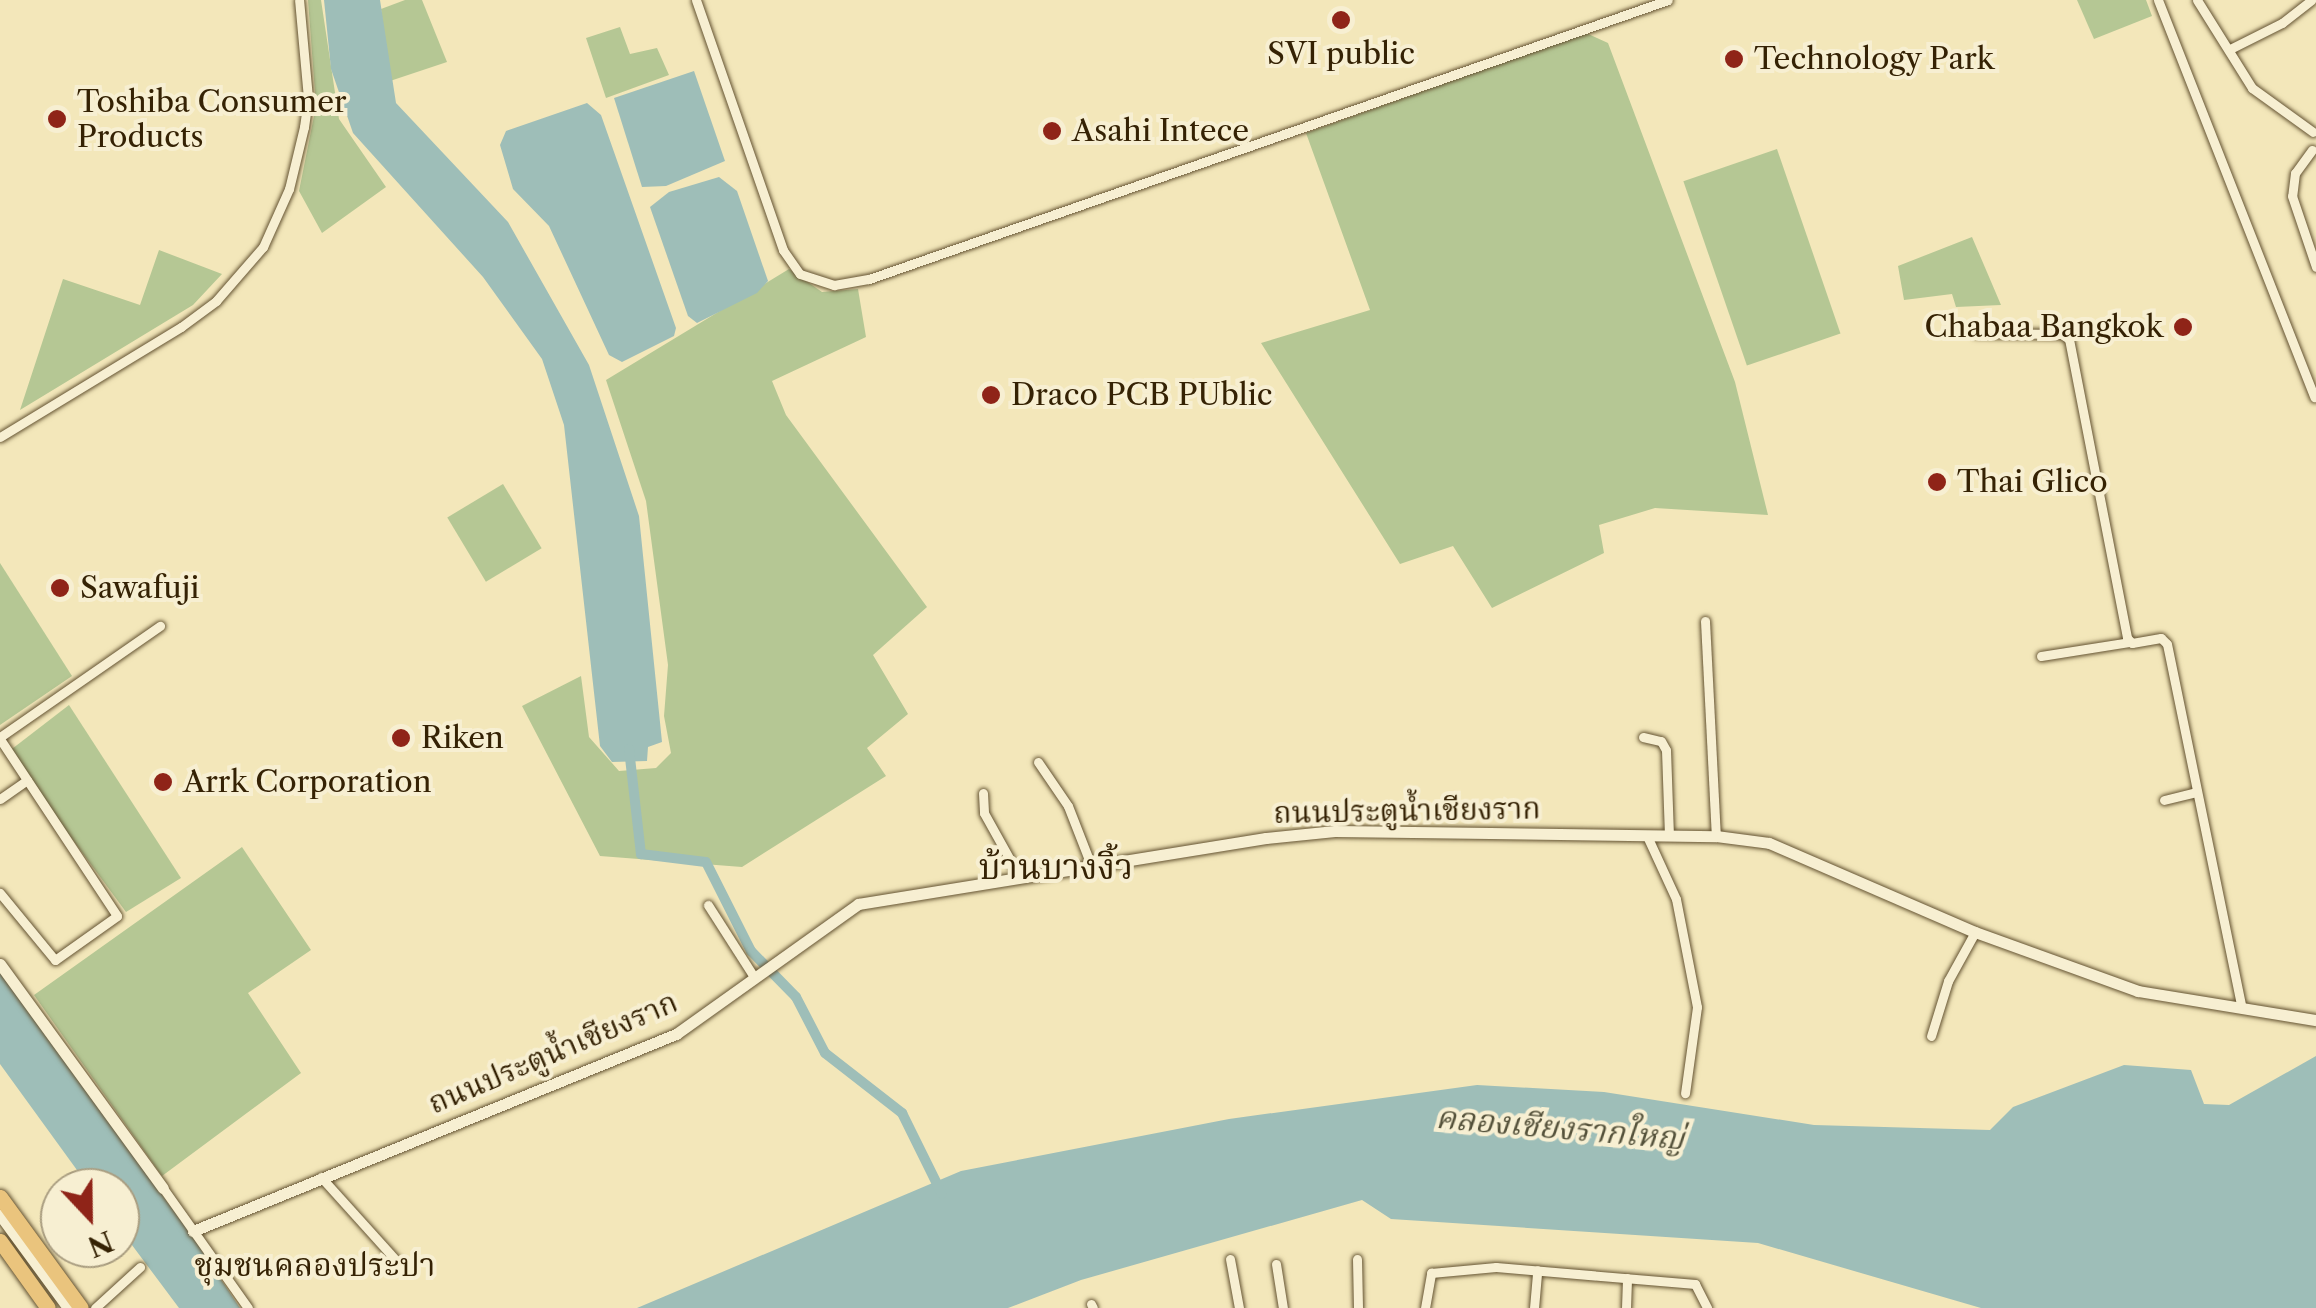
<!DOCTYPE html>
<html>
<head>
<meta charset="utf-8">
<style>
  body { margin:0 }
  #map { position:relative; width:2316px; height:1308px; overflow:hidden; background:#f3e7ba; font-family:"Libre Caslon Text","Noto Serif Thai",serif }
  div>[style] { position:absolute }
  .green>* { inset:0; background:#b5c794; transform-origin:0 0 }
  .water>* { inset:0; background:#9ebeb8 }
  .canal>* { height:10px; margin:-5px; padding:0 5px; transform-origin:5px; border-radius:5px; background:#9ebeb8 }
  .roads { filter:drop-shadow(0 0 2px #645332) drop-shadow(0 0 2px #645332) }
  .street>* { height:9px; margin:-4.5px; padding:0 4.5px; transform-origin:4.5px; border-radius:4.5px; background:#f7efd2 }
  .secondary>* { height:11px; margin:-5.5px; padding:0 5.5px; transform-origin:5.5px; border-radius:5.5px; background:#f7efd2 }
  .highway>* { height:15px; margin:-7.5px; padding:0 7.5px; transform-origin:7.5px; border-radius:7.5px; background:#eac47d }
  .dots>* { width:28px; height:28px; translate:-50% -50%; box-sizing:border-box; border:5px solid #f7efd2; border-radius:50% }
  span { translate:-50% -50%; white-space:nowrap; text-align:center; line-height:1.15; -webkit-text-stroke:8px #f7efd2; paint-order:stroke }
  .poi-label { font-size:30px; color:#352204 }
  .left { translate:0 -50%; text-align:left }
  .right { translate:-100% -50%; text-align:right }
  .street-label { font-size:30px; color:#352204 }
  .water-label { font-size:32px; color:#54513a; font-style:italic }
  .neighbourhood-label { font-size:32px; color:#352204 }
  .quarter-label { font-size:35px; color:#352204 }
  .north { position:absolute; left:40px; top:1168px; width:100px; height:100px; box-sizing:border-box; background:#f7efd2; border:2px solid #a99d80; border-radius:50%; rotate:158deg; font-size:28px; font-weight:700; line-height:40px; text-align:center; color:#352204 }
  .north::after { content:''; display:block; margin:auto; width:35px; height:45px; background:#8f2418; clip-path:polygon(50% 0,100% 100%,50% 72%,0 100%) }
</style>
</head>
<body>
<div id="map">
  <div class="green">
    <div style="clip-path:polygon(308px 0,321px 0,339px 119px,386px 187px,322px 233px,299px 191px,316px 106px)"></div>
    <div style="clip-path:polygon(405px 0,422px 0,447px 62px,390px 81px,381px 9px)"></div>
    <div style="clip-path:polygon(2077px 0,2146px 0,2152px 16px,2094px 39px)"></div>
    <div style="clip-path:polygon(620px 27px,630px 54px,657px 48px,669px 75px,606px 98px,586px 38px)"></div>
    <div style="clip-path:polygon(1586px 33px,1608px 43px,1735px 382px,1768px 515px,1655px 508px,1599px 525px,1604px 553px,1492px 608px,1453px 546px,1400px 564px,1261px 343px,1370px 310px,1306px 133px)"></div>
    <div style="left:1777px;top:149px;width:195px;height:99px;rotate:71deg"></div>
    <div style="clip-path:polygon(1972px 237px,2001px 305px,1956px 307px,1952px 294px,1904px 300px,1898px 266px)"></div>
    <div style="clip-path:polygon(159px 250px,222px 274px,193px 305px,20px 410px,63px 279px,140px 305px)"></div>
    <div style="clip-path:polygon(789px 269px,822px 292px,858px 289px,866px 337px,772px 381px,786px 415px,927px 607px,873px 655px,908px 714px,867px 748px,886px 776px,742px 867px,600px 856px,522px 706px,581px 676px,589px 737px,619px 771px,656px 768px,671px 753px,664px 716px,668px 665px,646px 501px,606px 380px)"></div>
    <div style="left:503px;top:484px;width:75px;height:65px;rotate:59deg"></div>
    <div style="clip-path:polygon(0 563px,72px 676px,0 725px)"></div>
    <div style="clip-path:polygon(69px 705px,181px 878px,126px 912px,8px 752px)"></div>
    <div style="clip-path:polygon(242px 847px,311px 950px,248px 993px,301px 1073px,162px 1176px,34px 995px)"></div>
  </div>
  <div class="water">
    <div style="clip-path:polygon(324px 0,380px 0,396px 103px,508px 222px,589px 365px,639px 516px,662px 742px,648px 747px,647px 761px,612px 762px,600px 746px,564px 425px,542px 359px,483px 277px,353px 133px,331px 69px)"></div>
    <div style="clip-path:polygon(694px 71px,725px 161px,666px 186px,642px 187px,614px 98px)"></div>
    <div style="clip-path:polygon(587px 103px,601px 115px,676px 328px,674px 336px,622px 362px,609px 355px,549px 226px,513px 189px,500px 145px,506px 131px)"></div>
    <div style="clip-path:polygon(719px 177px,737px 191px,768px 281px,757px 293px,697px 323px,688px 316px,650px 207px,669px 192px)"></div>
    <div style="clip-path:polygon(0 973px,192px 1236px,240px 1308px,179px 1308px,120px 1229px,120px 1188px,90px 1188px,0 1064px)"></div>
    <div style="clip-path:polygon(2316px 1056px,2316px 1308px,1981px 1308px,1758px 1243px,1391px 1219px,1362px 1200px,1081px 1280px,1008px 1308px,637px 1308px,961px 1171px,1229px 1119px,1477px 1085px,1604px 1092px,1814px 1125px,1990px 1130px,2013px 1107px,2124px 1065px,2191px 1070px,2204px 1104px,2229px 1105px)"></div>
  </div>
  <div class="canal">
    <div style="left:629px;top:749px;width:106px;rotate:83.5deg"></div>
    <div style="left:641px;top:854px;width:65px;rotate:7deg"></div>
    <div style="left:706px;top:862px;width:100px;rotate:63.2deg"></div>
    <div style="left:751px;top:951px;width:64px;rotate:45.6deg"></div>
    <div style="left:796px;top:997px;width:63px;rotate:62.6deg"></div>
    <div style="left:825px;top:1053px;width:98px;rotate:37.9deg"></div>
    <div style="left:902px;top:1113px;width:90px;rotate:63.7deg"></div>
  </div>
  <div class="roads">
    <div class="street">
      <div style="left:696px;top:0;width:265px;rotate:70.8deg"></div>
      <div style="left:783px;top:250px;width:29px;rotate:55deg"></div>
      <div style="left:800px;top:274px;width:36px;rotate:18deg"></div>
      <div style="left:834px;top:285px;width:36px;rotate:-10deg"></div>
      <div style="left:869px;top:279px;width:846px;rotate:-19.25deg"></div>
      <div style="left:2158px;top:0;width:427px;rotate:68.5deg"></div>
      <div style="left:2197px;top:0;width:104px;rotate:58deg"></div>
      <div style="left:2252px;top:88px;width:75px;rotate:35.8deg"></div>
      <div style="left:2230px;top:49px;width:58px;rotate:-26.6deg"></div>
      <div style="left:2282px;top:23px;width:37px;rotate:-38deg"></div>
      <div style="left:2312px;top:150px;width:29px;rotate:126deg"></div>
      <div style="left:2295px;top:173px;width:23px;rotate:97deg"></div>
      <div style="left:2292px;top:196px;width:75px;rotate:71.3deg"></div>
      <div style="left:1976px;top:333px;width:86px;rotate:0.7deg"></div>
      <div style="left:2062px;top:334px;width:9px;rotate:36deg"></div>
      <div style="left:2069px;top:339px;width:305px;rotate:79deg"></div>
      <div style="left:2127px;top:638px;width:7px;rotate:45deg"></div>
      <div style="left:2132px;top:643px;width:29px;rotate:-10deg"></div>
      <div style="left:2161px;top:638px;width:8px;rotate:45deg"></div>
      <div style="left:2167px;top:644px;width:372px;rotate:78.4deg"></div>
      <div style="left:0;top:437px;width:212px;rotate:-31.3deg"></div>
      <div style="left:181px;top:327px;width:44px;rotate:-36.6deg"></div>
      <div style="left:216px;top:301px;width:72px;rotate:-49deg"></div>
      <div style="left:263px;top:247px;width:64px;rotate:-65.9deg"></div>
      <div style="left:289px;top:189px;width:64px;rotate:-76.4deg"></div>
      <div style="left:304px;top:127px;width:29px;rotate:-82deg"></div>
      <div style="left:308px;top:98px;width:98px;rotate:-95.2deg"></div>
      <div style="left:1705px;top:621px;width:215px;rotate:87.1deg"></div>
      <div style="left:2041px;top:656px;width:89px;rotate:-9deg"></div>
      <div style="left:0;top:737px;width:195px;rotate:-34.8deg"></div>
      <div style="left:1643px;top:737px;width:18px;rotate:13deg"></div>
      <div style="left:1661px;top:741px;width:10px;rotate:61deg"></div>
      <div style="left:1666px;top:750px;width:85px;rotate:88deg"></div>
      <div style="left:0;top:739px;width:212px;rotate:56.5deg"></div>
      <div style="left:117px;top:916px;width:76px;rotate:144.6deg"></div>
      <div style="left:55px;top:960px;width:87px;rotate:-129.4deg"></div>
      <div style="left:1038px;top:762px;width:53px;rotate:55.7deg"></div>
      <div style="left:1068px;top:806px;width:63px;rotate:68.7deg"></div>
      <div style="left:983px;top:793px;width:20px;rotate:87deg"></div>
      <div style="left:984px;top:813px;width:72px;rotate:60.9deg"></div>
      <div style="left:0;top:799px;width:33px;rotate:-35deg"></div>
      <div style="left:2164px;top:800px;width:34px;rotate:-14deg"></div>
      <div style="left:1647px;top:836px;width:69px;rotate:65.3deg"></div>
      <div style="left:1676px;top:899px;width:110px;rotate:79deg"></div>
      <div style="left:1697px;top:1007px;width:87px;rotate:97.9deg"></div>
      <div style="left:708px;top:905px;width:85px;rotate:57.4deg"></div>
      <div style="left:1931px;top:1036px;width:58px;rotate:-72.8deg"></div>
      <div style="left:1948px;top:981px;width:56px;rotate:-61.1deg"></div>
      <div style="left:321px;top:1177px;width:120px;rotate:48deg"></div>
      <div style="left:163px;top:1188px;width:147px;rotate:54.7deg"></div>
      <div style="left:1230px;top:1259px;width:50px;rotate:79.6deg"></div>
      <div style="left:1357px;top:1259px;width:49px;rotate:88.8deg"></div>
      <div style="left:1276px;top:1264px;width:45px;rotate:81deg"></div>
      <div style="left:1091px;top:1304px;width:4px;rotate:63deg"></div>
      <div style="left:95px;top:1308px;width:61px;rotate:-42.3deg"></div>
      <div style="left:1425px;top:1308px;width:36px;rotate:-80deg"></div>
      <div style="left:1431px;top:1273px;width:65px;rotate:-5.3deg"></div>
      <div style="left:1496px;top:1267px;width:200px;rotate:4.9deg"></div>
      <div style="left:1695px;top:1284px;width:27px;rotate:63deg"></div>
      <div style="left:1534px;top:1308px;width:38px;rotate:-85deg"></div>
      <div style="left:1626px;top:1308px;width:30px;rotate:-88deg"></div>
    </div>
    <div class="secondary">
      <div style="left:0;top:964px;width:277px;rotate:54deg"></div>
      <div style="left:0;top:1215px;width:115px;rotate:53.8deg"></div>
      <div style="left:193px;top:1231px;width:522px;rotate:-22.19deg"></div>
      <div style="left:676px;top:1034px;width:224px;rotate:-35.5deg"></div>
      <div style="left:858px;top:904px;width:413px;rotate:-9.2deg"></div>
      <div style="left:1266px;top:838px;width:69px;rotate:-5.8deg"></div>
      <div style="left:1335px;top:831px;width:155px;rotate:0.7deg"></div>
      <div style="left:1490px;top:833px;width:226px;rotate:0.8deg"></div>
      <div style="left:1716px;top:836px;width:53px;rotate:7.5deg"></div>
      <div style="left:1769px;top:843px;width:224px;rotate:23.4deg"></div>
      <div style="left:1975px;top:932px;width:173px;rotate:19.9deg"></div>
      <div style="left:2138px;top:991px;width:180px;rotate:9.3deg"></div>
    </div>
    <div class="highway">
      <div style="left:0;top:1197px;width:137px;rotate:53.9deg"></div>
      <div style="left:0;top:1241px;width:82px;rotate:54.4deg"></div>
    </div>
  </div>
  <div class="dots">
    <div style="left:1341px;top:20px;background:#8f2418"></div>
    <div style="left:1734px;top:59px;background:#8f2418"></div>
    <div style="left:57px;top:119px;background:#8f2418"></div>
    <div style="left:1052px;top:131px;background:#8f2418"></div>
    <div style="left:2183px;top:327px;background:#8f2418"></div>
    <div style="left:991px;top:395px;background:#8f2418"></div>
    <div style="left:1937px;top:482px;background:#8f2418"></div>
    <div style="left:60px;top:588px;background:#8f2418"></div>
    <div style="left:401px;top:738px;background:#8f2418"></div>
    <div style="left:163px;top:782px;background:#8f2418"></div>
  </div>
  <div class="poi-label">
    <span style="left:1341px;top:54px">SVI public</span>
    <span class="left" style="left:1754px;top:59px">Technology Park</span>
    <span class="left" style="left:77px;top:119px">Toshiba Consumer<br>Products</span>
    <span class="left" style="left:1072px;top:131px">Asahi Intece</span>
    <span class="right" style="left:2163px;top:327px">Chabaa Bangkok</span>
    <span class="left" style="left:1011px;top:395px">Draco PCB PUblic</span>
    <span class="left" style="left:1957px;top:482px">Thai Glico</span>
    <span class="left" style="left:80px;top:588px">Sawafuji</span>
    <span class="left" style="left:421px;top:738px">Riken</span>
    <span class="left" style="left:183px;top:782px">Arrk Corporation</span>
  </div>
  <div class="street-label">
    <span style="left:1407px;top:811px;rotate:-1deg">ถนนประตูน้ำเชียงราก</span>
    <span style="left:553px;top:1053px;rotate:-23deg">ถนนประตูน้ำเชียงราก</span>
  </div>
  <div class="water-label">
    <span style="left:1560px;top:1128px;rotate:5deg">คลองเชียงรากใหญ่</span>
  </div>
  <div class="neighbourhood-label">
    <span style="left:315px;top:1265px">ชุมชนคลองประปา</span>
  </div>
  <div class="quarter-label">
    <span style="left:1056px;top:867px">บ้านบางงิ้ว</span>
  </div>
  <div class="north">N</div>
</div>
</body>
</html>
